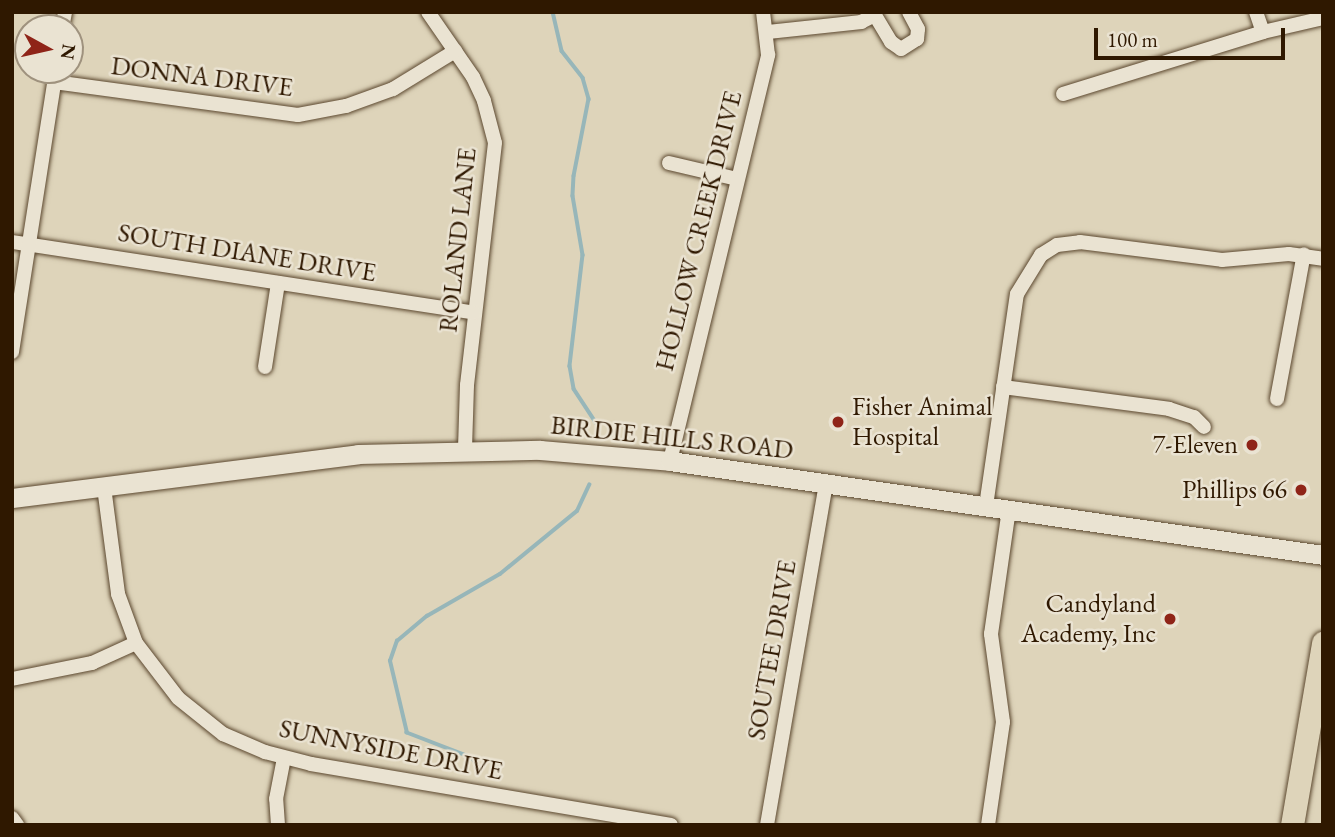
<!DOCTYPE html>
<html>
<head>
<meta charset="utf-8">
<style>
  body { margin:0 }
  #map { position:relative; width:1335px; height:837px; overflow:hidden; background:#ded4ba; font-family:"EB Garamond",serif }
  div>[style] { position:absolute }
  .stream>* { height:3.5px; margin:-1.75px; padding:0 1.75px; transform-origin:1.75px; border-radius:1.75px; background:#97b6b9 }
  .roads { filter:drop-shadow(0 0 2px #5b472e) drop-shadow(0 0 2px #5b472e) }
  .street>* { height:14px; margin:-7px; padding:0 7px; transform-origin:7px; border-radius:7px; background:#eae3d2 }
  .secondary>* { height:19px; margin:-9.5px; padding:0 9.5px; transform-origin:9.5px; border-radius:9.5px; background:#eae3d2 }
  .primary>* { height:23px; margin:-11.5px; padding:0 11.5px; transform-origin:11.5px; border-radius:11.5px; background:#ded4ba }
  .dots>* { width:19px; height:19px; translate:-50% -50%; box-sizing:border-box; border:4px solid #eae3d2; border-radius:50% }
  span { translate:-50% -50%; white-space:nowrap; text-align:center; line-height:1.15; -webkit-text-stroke:5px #eae3d2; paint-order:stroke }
  .street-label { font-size:26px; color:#2f1800 }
  .poi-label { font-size:26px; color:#2f1800 }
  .left { translate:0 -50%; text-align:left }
  .right { translate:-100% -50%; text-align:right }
  .frame { position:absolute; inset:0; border:14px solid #2f1800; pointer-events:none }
  .north { position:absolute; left:14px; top:14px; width:70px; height:70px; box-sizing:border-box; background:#eae3d2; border:2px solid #9f927e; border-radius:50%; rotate:98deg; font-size:19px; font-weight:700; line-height:28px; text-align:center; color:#2f1800 }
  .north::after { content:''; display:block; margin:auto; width:24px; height:32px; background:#8f2418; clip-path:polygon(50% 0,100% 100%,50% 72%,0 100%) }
  .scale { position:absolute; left:1094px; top:28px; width:191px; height:32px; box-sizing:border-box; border:4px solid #2f1800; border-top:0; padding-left:9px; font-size:21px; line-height:24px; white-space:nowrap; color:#2f1800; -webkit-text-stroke:5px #eae3d2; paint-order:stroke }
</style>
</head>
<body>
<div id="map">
  <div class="stream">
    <div style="left:553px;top:12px;width:40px;rotate:77deg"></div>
    <div style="left:562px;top:51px;width:34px;rotate:52deg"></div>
    <div style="left:583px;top:78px;width:22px;rotate:74deg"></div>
    <div style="left:589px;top:99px;width:78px;rotate:101deg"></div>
    <div style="left:574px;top:176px;width:20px;rotate:93deg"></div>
    <div style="left:573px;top:196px;width:60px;rotate:80.4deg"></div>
    <div style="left:583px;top:255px;width:112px;rotate:96.7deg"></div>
    <div style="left:570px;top:366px;width:23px;rotate:80deg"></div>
    <div style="left:574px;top:389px;width:42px;rotate:56.7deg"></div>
    <div style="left:477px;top:765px;width:9px;rotate:-126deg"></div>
    <div style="left:472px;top:758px;width:70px;rotate:-159deg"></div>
    <div style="left:407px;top:733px;width:74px;rotate:-103.3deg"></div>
    <div style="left:390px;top:661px;width:21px;rotate:-71deg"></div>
    <div style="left:397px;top:641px;width:39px;rotate:-40deg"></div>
    <div style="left:427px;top:616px;width:84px;rotate:-29.9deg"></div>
    <div style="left:500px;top:574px;width:99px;rotate:-39.3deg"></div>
    <div style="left:577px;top:511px;width:29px;rotate:-65deg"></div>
  </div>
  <div class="roads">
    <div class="street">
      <div style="left:428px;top:12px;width:79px;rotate:55.3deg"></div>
      <div style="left:473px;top:77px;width:26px;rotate:65deg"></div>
      <div style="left:484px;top:101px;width:43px;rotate:75.3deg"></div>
      <div style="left:495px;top:143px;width:244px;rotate:96.6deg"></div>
      <div style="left:467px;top:385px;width:64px;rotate:91.8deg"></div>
      <div style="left:873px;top:12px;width:35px;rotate:59deg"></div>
      <div style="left:891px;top:42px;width:12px;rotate:35deg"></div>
      <div style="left:901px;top:49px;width:19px;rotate:-32deg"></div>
      <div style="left:917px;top:39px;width:10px;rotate:-84deg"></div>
      <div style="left:918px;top:29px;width:19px;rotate:-118deg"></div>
      <div style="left:1256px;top:12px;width:21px;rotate:71deg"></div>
      <div style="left:62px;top:28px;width:16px;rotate:-79deg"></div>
      <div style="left:768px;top:32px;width:94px;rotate:-6.1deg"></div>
      <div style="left:861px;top:22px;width:16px;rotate:-27deg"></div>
      <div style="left:54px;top:82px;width:246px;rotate:7.7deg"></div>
      <div style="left:298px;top:115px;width:49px;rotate:-10.6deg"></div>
      <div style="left:346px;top:106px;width:50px;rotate:-19.9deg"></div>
      <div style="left:393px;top:89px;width:73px;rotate:-31.5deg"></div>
      <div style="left:1063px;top:94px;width:209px;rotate:-17.2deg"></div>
      <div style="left:1263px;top:32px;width:62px;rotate:-13.1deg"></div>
      <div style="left:669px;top:163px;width:70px;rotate:13.2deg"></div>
      <div style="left:12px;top:242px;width:467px;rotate:8.7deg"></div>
      <div style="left:12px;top:352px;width:285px;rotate:-81.1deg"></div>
      <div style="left:265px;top:367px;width:85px;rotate:-81.2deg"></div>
      <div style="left:1003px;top:387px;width:167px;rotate:7.5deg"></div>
      <div style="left:1169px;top:409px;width:26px;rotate:18deg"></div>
      <div style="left:1194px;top:417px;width:14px;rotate:45deg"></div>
      <div style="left:1277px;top:399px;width:147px;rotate:-79.5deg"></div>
      <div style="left:670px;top:461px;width:418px;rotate:-76.4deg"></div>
      <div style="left:768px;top:55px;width:43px;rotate:-96.6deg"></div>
      <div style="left:104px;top:487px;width:108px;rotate:82.5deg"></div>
      <div style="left:118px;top:594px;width:52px;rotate:69.8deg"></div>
      <div style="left:136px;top:643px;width:69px;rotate:52.6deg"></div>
      <div style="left:178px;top:698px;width:58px;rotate:38.7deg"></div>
      <div style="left:223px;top:734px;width:46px;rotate:23.2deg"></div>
      <div style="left:265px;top:752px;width:48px;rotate:14.6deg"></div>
      <div style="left:311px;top:764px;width:365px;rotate:9.6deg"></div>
      <div style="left:986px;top:506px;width:214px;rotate:-81.7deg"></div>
      <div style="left:1017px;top:294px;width:46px;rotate:-58.4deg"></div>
      <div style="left:1041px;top:255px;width:19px;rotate:-32deg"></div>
      <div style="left:1057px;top:245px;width:23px;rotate:-7deg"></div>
      <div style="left:1080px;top:242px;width:143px;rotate:7.2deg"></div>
      <div style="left:1222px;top:260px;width:67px;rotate:-5.1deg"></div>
      <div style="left:1289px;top:254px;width:34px;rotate:8deg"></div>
      <div style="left:12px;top:679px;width:82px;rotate:-11.3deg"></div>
      <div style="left:92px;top:663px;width:48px;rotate:-24.4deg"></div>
      <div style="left:12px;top:818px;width:9px;rotate:54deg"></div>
      <div style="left:278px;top:825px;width:26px;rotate:-94deg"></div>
      <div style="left:276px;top:799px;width:42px;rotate:-79deg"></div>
      <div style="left:767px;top:825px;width:347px;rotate:-80.2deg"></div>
      <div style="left:988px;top:825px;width:104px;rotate:-81.7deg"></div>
      <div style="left:1003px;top:722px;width:89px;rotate:-97.8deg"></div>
      <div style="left:991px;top:634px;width:126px;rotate:-81.8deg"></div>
    </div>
    <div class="secondary">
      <div style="left:12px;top:498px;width:349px;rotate:-7.2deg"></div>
      <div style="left:358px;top:454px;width:182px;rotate:-1.3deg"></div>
      <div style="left:540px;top:450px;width:130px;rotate:4.8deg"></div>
      <div style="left:670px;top:461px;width:660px;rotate:8.19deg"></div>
    </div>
    <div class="primary">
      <div style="left:1292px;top:825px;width:185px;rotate:-80.3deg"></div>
    </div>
  </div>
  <div class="dots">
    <div style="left:838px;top:422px;background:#8f2418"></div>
    <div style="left:1252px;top:445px;background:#8f2418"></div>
    <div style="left:1301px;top:490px;background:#8f2418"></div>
    <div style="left:1170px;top:619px;background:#8f2418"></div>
  </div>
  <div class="street-label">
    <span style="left:202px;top:77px;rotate:7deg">DONNA DRIVE</span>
    <span style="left:699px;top:231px;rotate:-76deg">HOLLOW CREEK DRIVE</span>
    <span style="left:458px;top:240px;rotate:-84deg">ROLAND LANE</span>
    <span style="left:247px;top:253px;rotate:9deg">SOUTH DIANE DRIVE</span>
    <span style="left:672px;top:438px;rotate:6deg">BIRDIE HILLS ROAD</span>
    <span style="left:772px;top:650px;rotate:-80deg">SOUTEE DRIVE</span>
    <span style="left:391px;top:750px;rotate:11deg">SUNNYSIDE DRIVE</span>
  </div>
  <div class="poi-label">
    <span class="left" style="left:852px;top:422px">Fisher Animal<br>Hospital</span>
    <span class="right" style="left:1238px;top:445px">7-Eleven</span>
    <span class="right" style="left:1287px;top:490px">Phillips 66</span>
    <span class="right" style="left:1156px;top:619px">Candyland<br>Academy, Inc</span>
  </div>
  <div class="frame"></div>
  <div class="north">N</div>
  <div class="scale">100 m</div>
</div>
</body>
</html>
